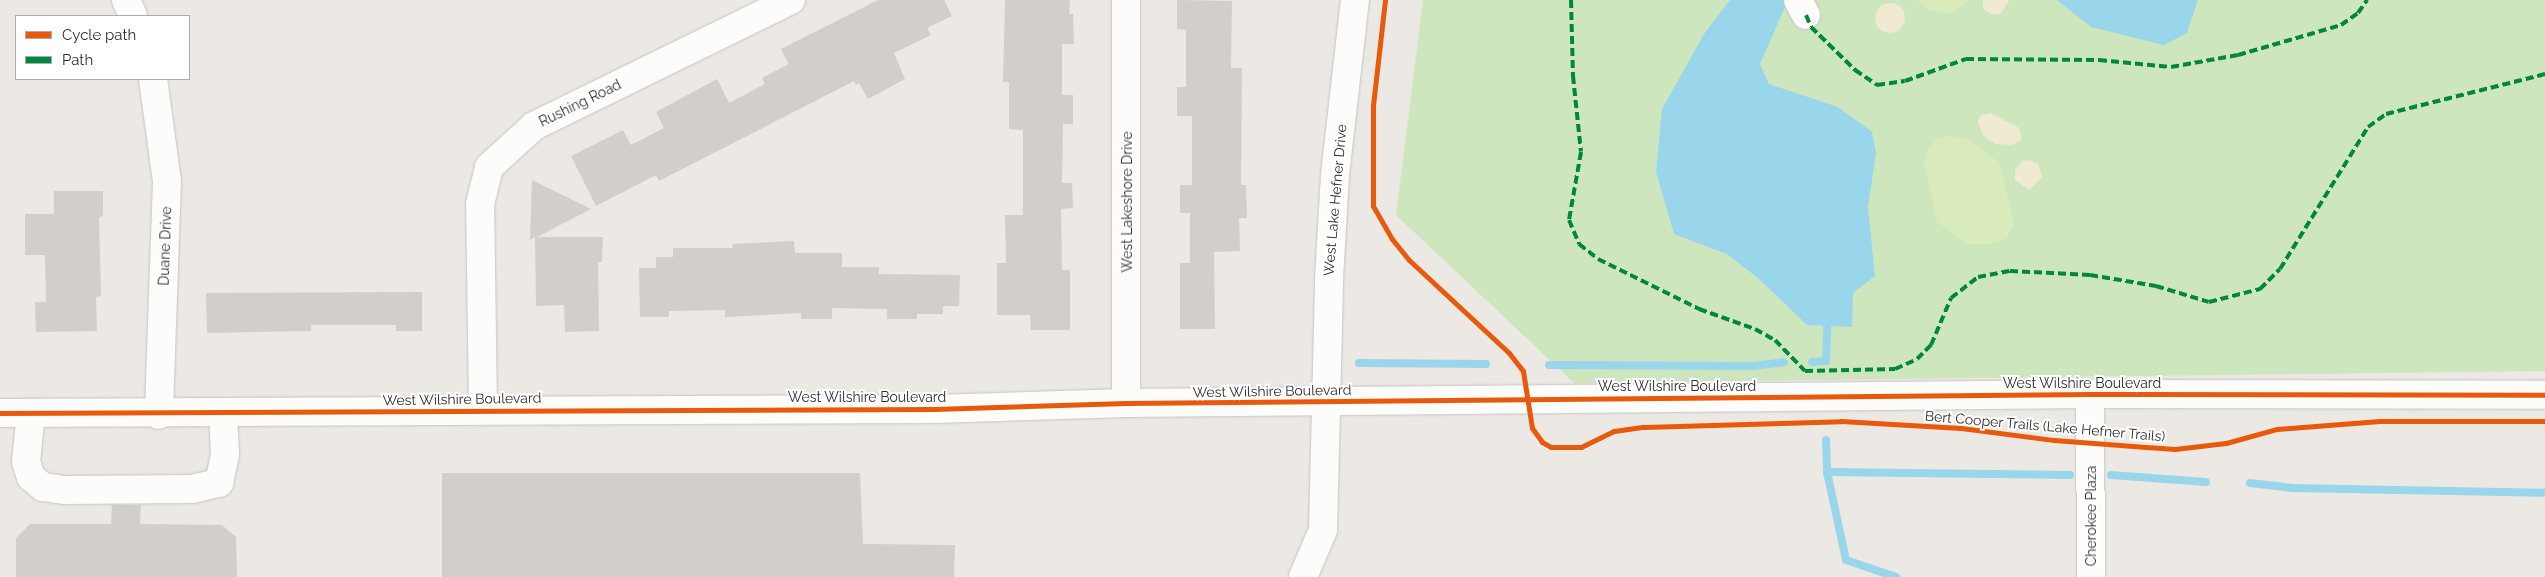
<!DOCTYPE html>
<html>
<head>
<meta charset="utf-8">
<style>
  body { margin:0 }
  #map { position:relative; width:2545px; height:577px; overflow:hidden; background:#ece8e4; font-family:Raleway,sans-serif }
  div>[style] { position:absolute }
  .green>* { inset:0; background:#cee6be }
  .sand>* { inset:0; background:#f0ead3 }
  .round { border-radius:50% }
  .pitch>* { inset:0; background:#d9eabb }
  .water>* { inset:0; background:#99d6ec }
  .stream>* { height:8px; margin:-4px; padding:0 4px; transform-origin:4px; border-radius:4px; background:#99d6ec }
  .building>* { inset:0; background:#d1cecb }
  .roads { filter:drop-shadow(0 0 1px #c5c4c5) drop-shadow(0 0 1px #c5c4c5) }
  .minor>* { height:28px; margin:-14px; padding:0 14px; transform-origin:14px; border-radius:14px; background:#fcfcfb }
  .quiet>* { height:4px; margin-top:-2px; transform-origin:0; background:repeating-linear-gradient(90deg,#00873e 0 8px,transparent 0 12px) }
  .cycleway>* { height:5px; margin:-2.5px; padding:0 2.5px; transform-origin:2.5px; border-radius:2.5px; background:#e8590c }
  span { translate:-50% -50%; white-space:nowrap; text-align:center; line-height:1.15; -webkit-text-stroke:4px #fff; paint-order:stroke }
  .street-label { font-size:14px; color:#2e2e2e }
  .legend { position:absolute; left:15px; top:15px; width:175px; height:65px; box-sizing:border-box; background:#fff; border:1px solid #ababab; margin:0; padding:6px 9px; list-style:none; font-size:15px; color:#2e2e2e }
  .legend li { display:flex; align-items:center; gap:10px; height:25px }
  .legend b { width:25px; border:1px solid #ababab }
</style>
</head>
<body>
<div id="map">
  <div class="green">
    <div style="clip-path:polygon(1423px 0,2545px 0,2545px 371px,1574px 383px,1396px 215px)"></div>
  </div>
  <div class="sand">
    <div style="clip-path:polygon(1983px 0,2009px 0,2009px 1px,2000px 14px,1991px 14px,1983px 9px)"></div>
    <div class="round" style="left:1875px;top:3px;width:30px;height:30px"></div>
    <div style="clip-path:polygon(1990px 113px,2019px 128px,2022px 139px,2012px 145px,1995px 144px,1983px 136px,1978px 122px,1980px 116px)"></div>
    <div style="clip-path:polygon(2029px 160px,2038px 164px,2042px 177px,2030px 190px,2015px 180px,2015px 170px,2022px 161px)"></div>
  </div>
  <div class="pitch">
    <div style="clip-path:polygon(1917px 0,1968px 0,1952px 14px,1928px 10px)"></div>
    <div style="clip-path:polygon(1950px 136px,1967px 139px,1999px 162px,2014px 223px,2007px 238px,1990px 244px,1968px 244px,1937px 222px,1924px 162px,1927px 150px,1937px 139px)"></div>
  </div>
  <div class="water">
    <div style="clip-path:polygon(1730px 0,1788px 0,1760px 64px,1769px 84px,1838px 107px,1872px 132px,1876px 153px,1868px 207px,1875px 276px,1853px 293px,1852px 327px,1807px 325px,1759px 279px,1727px 254px,1674px 234px,1656px 172px,1662px 109px,1704px 34px)"></div>
    <div style="clip-path:polygon(2057px 0,2198px 0,2187px 33px,2164px 45px,2091px 27px)"></div>
  </div>
  <div class="stream">
    <div style="left:1812px;top:362px;width:14px;rotate:-4deg"></div>
    <div style="left:1826px;top:361px;width:35px;rotate:-88deg"></div>
    <div style="left:1359px;top:363px;width:127px;rotate:0.5deg"></div>
    <div style="left:1549px;top:365px;width:204px;rotate:0.3deg"></div>
    <div style="left:1753px;top:366px;width:31px;rotate:-7deg"></div>
    <div style="left:1826px;top:440px;width:32px;rotate:88deg"></div>
    <div style="left:1827px;top:472px;width:243px;rotate:0.7deg"></div>
    <div style="left:1827px;top:472px;width:90px;rotate:77.8deg"></div>
    <div style="left:1846px;top:560px;width:53px;rotate:18.8deg"></div>
    <div style="left:2111px;top:475px;width:95px;rotate:4.2deg"></div>
    <div style="left:2250px;top:483px;width:43px;rotate:6.6deg"></div>
    <div style="left:2293px;top:488px;width:252px;rotate:1.1deg"></div>
  </div>
  <div class="building">
    <div style="clip-path:polygon(878px 0,944px 0,952px 16px,927px 28px,931px 35px,894px 53px,905px 79px,868px 99px,859px 83px,856px 85px,854px 81px,659px 181px,656px 175px,596px 206px,571px 156px,623px 130px,631px 145px,664px 128px,656px 112px,717px 79px,729px 103px,765px 84px,762px 78px,789px 64px,781px 49px)"></div>
    <div style="clip-path:polygon(1005px 0,1070px 0,1069px 14px,1073px 14px,1074px 44px,1062px 44px,1062px 95px,1073px 95px,1073px 124px,1063px 124px,1062px 183px,1072px 183px,1073px 208px,1061px 209px,1062px 270px,1070px 270px,1070px 330px,1031px 330px,1030px 315px,997px 315px,997px 263px,1006px 263px,1005px 215px,1023px 215px,1023px 130px,1009px 129px,1009px 82px,1003px 82px)"></div>
    <div style="clip-path:polygon(1177px 0,1232px 1px,1231px 68px,1242px 68px,1241px 185px,1246px 185px,1247px 218px,1239px 218px,1240px 251px,1214px 252px,1215px 329px,1180px 329px,1180px 263px,1190px 263px,1190px 213px,1180px 213px,1180px 185px,1192px 185px,1192px 116px,1177px 116px,1177px 87px,1186px 87px,1186px 30px,1177px 29px)"></div>
    <div style="clip-path:polygon(532px 180px,591px 209px,537px 237px,603px 237px,602px 262px,598px 262px,599px 331px,565px 332px,564px 305px,536px 306px,535px 237px,530px 240px)"></div>
    <div style="clip-path:polygon(54px 191px,103px 191px,103px 215px,99px 218px,101px 296px,96px 297px,97px 331px,36px 332px,35px 302px,46px 302px,45px 255px,25px 255px,25px 214px,54px 214px)"></div>
    <div style="clip-path:polygon(794px 241px,795px 253px,842px 253px,842px 267px,879px 267px,879px 274px,960px 275px,959px 306px,943px 306px,943px 314px,917px 314px,917px 319px,887px 319px,887px 309px,832px 308px,832px 319px,801px 319px,801px 313px,725px 317px,725px 310px,669px 311px,669px 317px,640px 317px,639px 268px,656px 268px,656px 257px,673px 257px,673px 248px,733px 248px,732px 244px)"></div>
    <div style="clip-path:polygon(422px 292px,422px 331px,396px 331px,396px 325px,311px 325px,311px 331px,207px 333px,206px 293px)"></div>
    <div style="clip-path:polygon(442px 473px,860px 473px,863px 544px,955px 545px,954px 577px,442px 577px)"></div>
    <div style="clip-path:polygon(112px 505px,141px 505px,140px 524px,222px 525px,236px 537px,237px 577px,16px 577px,16px 538px,30px 524px,111px 524px)"></div>
  </div>
  <div class="roads">
    <div class="minor">
      <div style="left:126px;top:0;width:17px;rotate:66deg"></div>
      <div style="left:1126px;top:0;width:403px;rotate:90deg"></div>
      <div style="left:1798px;top:0;width:17px;rotate:62deg"></div>
      <div style="left:153px;top:79px;width:103px;rotate:82.2deg"></div>
      <div style="left:167px;top:181px;width:234px;rotate:92deg"></div>
      <div style="left:2090px;top:394px;width:183px;rotate:89.7deg"></div>
      <div style="left:483px;top:409px;width:205px;rotate:-90.8deg"></div>
      <div style="left:480px;top:204px;width:38px;rotate:-76deg"></div>
      <div style="left:489px;top:167px;width:61px;rotate:-42.3deg"></div>
      <div style="left:534px;top:126px;width:286px;rotate:-26.1deg"></div>
      <div style="left:0;top:413px;width:934px;rotate:-0.25deg"></div>
      <div style="left:934px;top:409px;width:192px;rotate:-1.8deg"></div>
      <div style="left:1126px;top:403px;width:964px;rotate:-0.53deg"></div>
      <div style="left:2090px;top:394px;width:455px;rotate:0.1deg"></div>
      <div style="left:31px;top:413px;width:49px;rotate:95.8deg"></div>
      <div style="left:26px;top:462px;width:16px;rotate:72deg"></div>
      <div style="left:31px;top:477px;width:16px;rotate:40deg"></div>
      <div style="left:43px;top:487px;width:22px;rotate:8deg"></div>
      <div style="left:65px;top:490px;width:127px;rotate:-0.5deg"></div>
      <div style="left:192px;top:489px;width:28px;rotate:-13deg"></div>
      <div style="left:219px;top:483px;width:30px;rotate:-78deg"></div>
      <div style="left:225px;top:454px;width:41px;rotate:-92.8deg"></div>
      <div style="left:1303px;top:577px;width:51px;rotate:-66.9deg"></div>
      <div style="left:1323px;top:530px;width:251px;rotate:-88.6deg"></div>
      <div style="left:1329px;top:279px;width:104px;rotate:-86.7deg"></div>
      <div style="left:1335px;top:175px;width:176px;rotate:-83.5deg"></div>
    </div>
  </div>
  <div class="quiet">
    <div style="left:1571px;top:0;width:76px;rotate:88.5deg"></div>
    <div style="left:1573px;top:76px;width:76px;rotate:84deg"></div>
    <div style="left:1581px;top:152px;width:69px;rotate:100deg"></div>
    <div style="left:1569px;top:220px;width:26px;rotate:67deg"></div>
    <div style="left:1579px;top:244px;width:24px;rotate:38deg"></div>
    <div style="left:1598px;top:259px;width:113px;rotate:26.3deg"></div>
    <div style="left:1699px;top:309px;width:59px;rotate:19.7deg"></div>
    <div style="left:1755px;top:329px;width:23px;rotate:29deg"></div>
    <div style="left:1775px;top:340px;width:43px;rotate:45.9deg"></div>
    <div style="left:1805px;top:371px;width:90px;rotate:-1.3deg"></div>
    <div style="left:1895px;top:369px;width:24px;rotate:-24deg"></div>
    <div style="left:1917px;top:359px;width:20px;rotate:-45deg"></div>
    <div style="left:1931px;top:345px;width:51px;rotate:-66.9deg"></div>
    <div style="left:1951px;top:298px;width:34px;rotate:-38deg"></div>
    <div style="left:1978px;top:277px;width:33px;rotate:-11deg"></div>
    <div style="left:2010px;top:271px;width:80px;rotate:2.9deg"></div>
    <div style="left:2090px;top:275px;width:67px;rotate:9.5deg"></div>
    <div style="left:2156px;top:286px;width:55px;rotate:16.8deg"></div>
    <div style="left:2209px;top:302px;width:53px;rotate:-14.3deg"></div>
    <div style="left:2260px;top:289px;width:28px;rotate:-45deg"></div>
    <div style="left:2280px;top:269px;width:167px;rotate:-58.2deg"></div>
    <div style="left:2368px;top:127px;width:22px;rotate:-36deg"></div>
    <div style="left:2386px;top:114px;width:164px;rotate:-14.1deg"></div>
    <div style="left:1806px;top:15px;width:13px;rotate:67deg"></div>
    <div style="left:1811px;top:27px;width:62px;rotate:44.3deg"></div>
    <div style="left:1855px;top:70px;width:27px;rotate:34deg"></div>
    <div style="left:1877px;top:85px;width:28px;rotate:-8deg"></div>
    <div style="left:1905px;top:81px;width:65px;rotate:-19.8deg"></div>
    <div style="left:1966px;top:59px;width:133px;rotate:0.4deg"></div>
    <div style="left:2099px;top:60px;width:72px;rotate:5.6deg"></div>
    <div style="left:2171px;top:67px;width:68px;rotate:-10.2deg"></div>
    <div style="left:2238px;top:55px;width:107px;rotate:-16.2deg"></div>
    <div style="left:2341px;top:25px;width:21px;rotate:-35deg"></div>
    <div style="left:2358px;top:13px;width:16px;rotate:-55deg"></div>
  </div>
  <div class="cycleway">
    <div style="left:1385px;top:0;width:107px;rotate:96.5deg"></div>
    <div style="left:1373px;top:106px;width:100px;rotate:90deg"></div>
    <div style="left:1373px;top:206px;width:38px;rotate:60deg"></div>
    <div style="left:1392px;top:239px;width:27px;rotate:51deg"></div>
    <div style="left:1409px;top:260px;width:137px;rotate:42.9deg"></div>
    <div style="left:1509px;top:353px;width:23px;rotate:52deg"></div>
    <div style="left:1523px;top:371px;width:58px;rotate:81deg"></div>
    <div style="left:1532px;top:428px;width:17px;rotate:54deg"></div>
    <div style="left:1542px;top:442px;width:10px;rotate:29deg"></div>
    <div style="left:1551px;top:447px;width:30px"></div>
    <div style="left:1581px;top:447px;width:37px;rotate:-26deg"></div>
    <div style="left:1614px;top:431px;width:30px;rotate:-8deg"></div>
    <div style="left:1644px;top:427px;width:197px;rotate:-1.7deg"></div>
    <div style="left:1841px;top:421px;width:120px;rotate:3.3deg"></div>
    <div style="left:1961px;top:428px;width:94px;rotate:7.4deg"></div>
    <div style="left:2054px;top:440px;width:121px;rotate:4.3deg"></div>
    <div style="left:2175px;top:449px;width:51px;rotate:-6.7deg"></div>
    <div style="left:2226px;top:443px;width:53px;rotate:-15.4deg"></div>
    <div style="left:2277px;top:429px;width:103px;rotate:-4.4deg"></div>
    <div style="left:2380px;top:421px;width:165px"></div>
    <div style="left:0;top:413px;width:934px;rotate:-0.25deg"></div>
    <div style="left:934px;top:409px;width:192px;rotate:-1.8deg"></div>
    <div style="left:1126px;top:403px;width:964px;rotate:-0.53deg"></div>
    <div style="left:2090px;top:394px;width:455px;rotate:0.1deg"></div>
  </div>
  <div class="street-label">
    <span style="left:580px;top:103px;rotate:-26deg">Rushing Road</span>
    <span style="left:1335px;top:200px;rotate:-85deg">West Lake Hefner Drive</span>
    <span style="left:1127px;top:202px;rotate:-90deg">West Lakeshore Drive</span>
    <span style="left:165px;top:246px;rotate:-88deg">Duane Drive</span>
    <span style="left:2082px;top:383px">West Wilshire Boulevard</span>
    <span style="left:1677px;top:386px">West Wilshire Boulevard</span>
    <span style="left:1272px;top:391px;rotate:-1deg">West Wilshire Boulevard</span>
    <span style="left:867px;top:397px">West Wilshire Boulevard</span>
    <span style="left:462px;top:399px;rotate:-1deg">West Wilshire Boulevard</span>
    <span style="left:2045px;top:426px;rotate:5deg">Bert Cooper Trails (Lake Hefner Trails)</span>
    <span style="left:2091px;top:516px;rotate:-90deg">Cherokee Plaza</span>
  </div>
  <ul class="legend">
  <li><b style="height:6px;background:#e8590c"></b>Cycle path</li>
  <li><b style="height:6px;background:#00873e"></b>Path</li>
  </ul>
</div>
</body>
</html>
